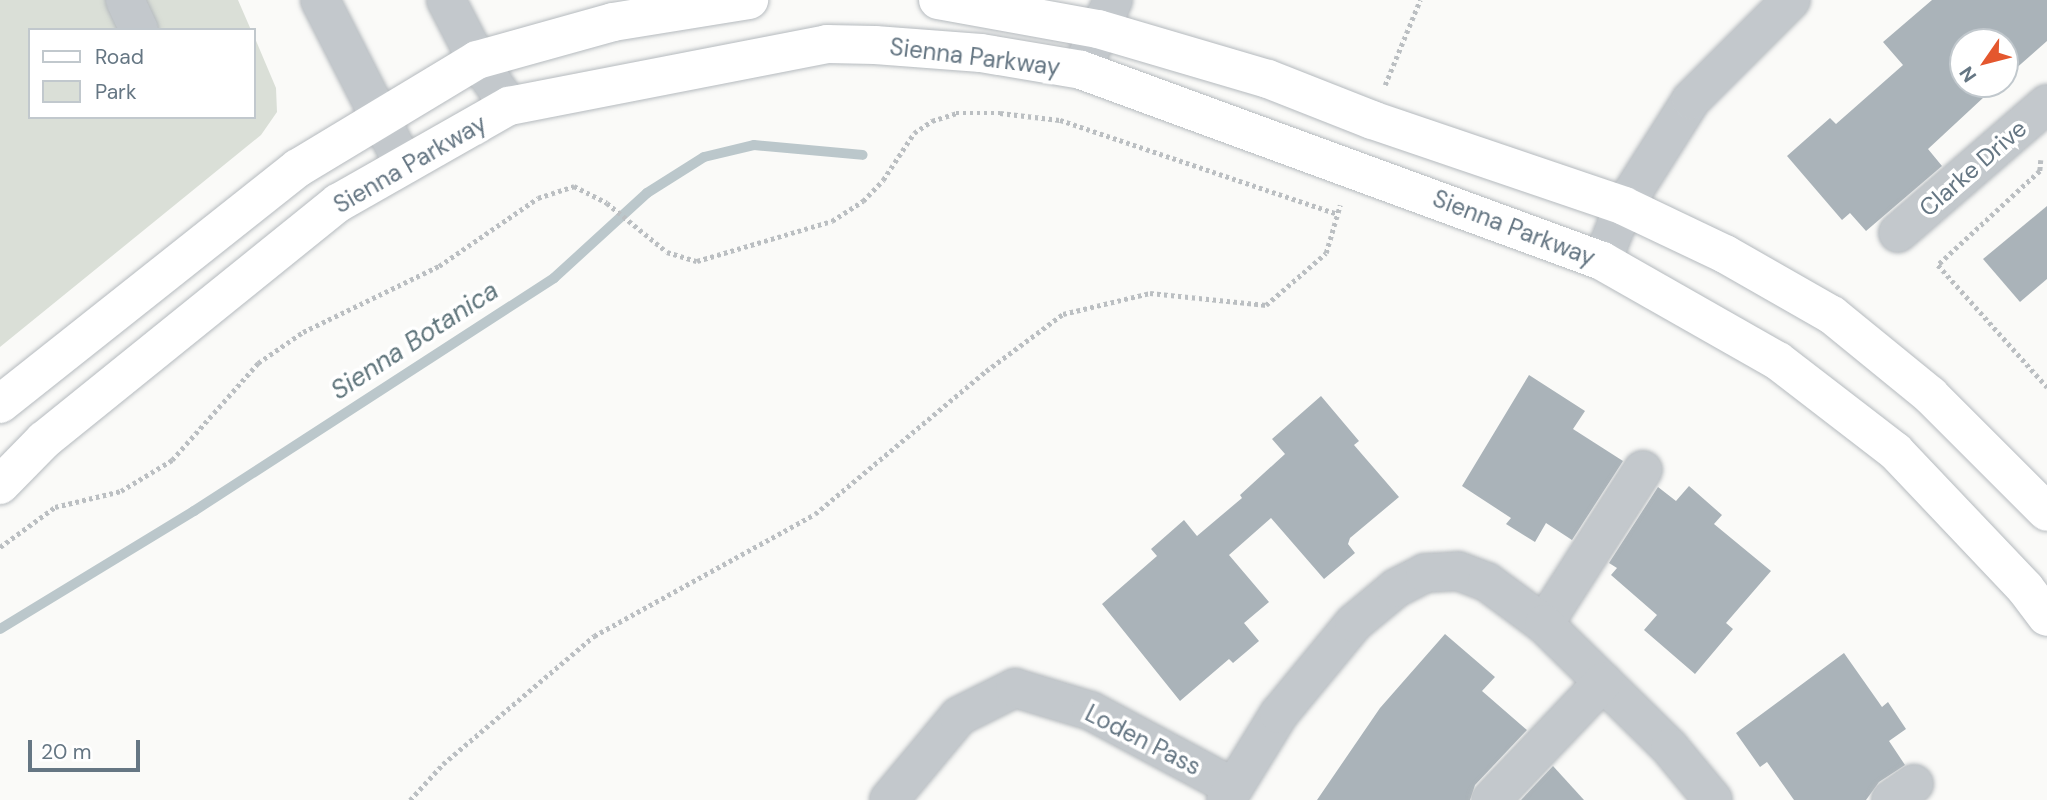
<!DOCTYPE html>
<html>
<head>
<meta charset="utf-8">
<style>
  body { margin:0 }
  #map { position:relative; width:2047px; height:800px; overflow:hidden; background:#fafaf8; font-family:"DM Sans",sans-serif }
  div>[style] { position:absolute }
  .green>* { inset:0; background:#dadfd7 }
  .stream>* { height:10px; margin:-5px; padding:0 5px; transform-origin:5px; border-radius:5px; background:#bbc7cb }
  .building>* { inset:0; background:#aab3b9 }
  .path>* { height:4.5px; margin-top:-2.25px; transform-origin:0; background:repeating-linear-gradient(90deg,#bbbfc2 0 3.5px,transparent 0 7px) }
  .roads { filter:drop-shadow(0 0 2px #b5babe) drop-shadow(0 0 2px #b5babe) }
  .minor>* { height:38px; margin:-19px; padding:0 19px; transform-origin:19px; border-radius:19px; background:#c3c8cc }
  .major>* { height:38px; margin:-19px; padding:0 19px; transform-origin:19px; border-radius:19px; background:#fff }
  span { translate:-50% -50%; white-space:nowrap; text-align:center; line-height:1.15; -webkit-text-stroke:7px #fff; paint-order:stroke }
  .street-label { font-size:24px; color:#657683 }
  .water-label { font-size:26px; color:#60757c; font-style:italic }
  .legend { position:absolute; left:28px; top:28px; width:228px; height:91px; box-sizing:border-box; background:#fff; border:2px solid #c1c8cd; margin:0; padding:9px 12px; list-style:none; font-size:21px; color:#657683 }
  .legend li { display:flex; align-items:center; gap:14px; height:35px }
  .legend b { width:35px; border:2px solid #c1c8cd }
  .north { position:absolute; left:1949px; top:28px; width:70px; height:70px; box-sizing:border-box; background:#fff; border:2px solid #c1c8cd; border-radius:50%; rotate:235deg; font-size:19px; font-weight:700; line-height:28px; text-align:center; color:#657683 }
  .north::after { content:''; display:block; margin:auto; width:24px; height:32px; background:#e4572e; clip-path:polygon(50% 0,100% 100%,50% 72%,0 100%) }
  .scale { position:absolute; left:28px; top:740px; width:112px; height:32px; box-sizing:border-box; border:4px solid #657683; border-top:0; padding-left:9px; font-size:21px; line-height:24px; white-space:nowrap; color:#657683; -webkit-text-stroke:5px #fff; paint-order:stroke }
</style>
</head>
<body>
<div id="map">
  <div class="green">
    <div style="clip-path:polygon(0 0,238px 0,251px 30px,30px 30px,30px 117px,254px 117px,254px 36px,276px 88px,277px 112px,261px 135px,0 347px)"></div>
  </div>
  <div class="stream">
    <div style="left:0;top:629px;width:227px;rotate:-31.3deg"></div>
    <div style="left:194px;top:511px;width:429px;rotate:-32.9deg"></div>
    <div style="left:554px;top:278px;width:126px;rotate:-42.4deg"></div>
    <div style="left:647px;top:193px;width:67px;rotate:-32.3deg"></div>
    <div style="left:704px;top:157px;width:51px;rotate:-13.5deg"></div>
    <div style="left:754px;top:145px;width:109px;rotate:5.2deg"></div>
  </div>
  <div class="building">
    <div style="clip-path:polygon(1932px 0,2047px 0,2047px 41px,2005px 78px,2005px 42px,1963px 42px,1963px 84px,1998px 84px,1928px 149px,1942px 166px,1866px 231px,1850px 213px,1842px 220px,1787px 156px,1830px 118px,1836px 124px,1903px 65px,1883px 42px)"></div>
    <div style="clip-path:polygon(2047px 206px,2047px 279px,2020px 302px,1983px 259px)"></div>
    <div style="clip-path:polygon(1529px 375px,1585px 411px,1573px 429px,1623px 461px,1572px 540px,1546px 523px,1535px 542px,1506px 524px,1511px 518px,1462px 486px)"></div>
    <div style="clip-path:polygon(1321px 396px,1359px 441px,1354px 445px,1399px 497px,1350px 538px,1348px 544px,1355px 553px,1324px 579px,1271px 518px,1229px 555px,1269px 602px,1244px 623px,1259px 641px,1233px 663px,1229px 659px,1180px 701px,1102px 604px,1157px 556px,1151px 549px,1184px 520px,1197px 536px,1242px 498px,1240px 495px,1285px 454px,1272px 439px)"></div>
    <div style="clip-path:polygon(1689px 486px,1722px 515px,1714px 524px,1771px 571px,1726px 623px,1733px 629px,1695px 674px,1644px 630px,1657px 615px,1611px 575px,1617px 568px,1609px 563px,1658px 487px,1676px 501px)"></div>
    <div style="clip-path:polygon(1445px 634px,1495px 677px,1482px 691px,1527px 730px,1475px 785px,1470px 800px,1317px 800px,1380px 708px)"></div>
    <div style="clip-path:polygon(1844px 653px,1882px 707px,1888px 702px,1906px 729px,1889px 741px,1905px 765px,1879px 782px,1866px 800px,1794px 800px,1767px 762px,1760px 767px,1736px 733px)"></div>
    <div style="clip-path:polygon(1553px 766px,1584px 800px,1521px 800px)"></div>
  </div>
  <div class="path">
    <div style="left:1385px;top:85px;width:92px;rotate:-67.6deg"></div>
    <div style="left:2041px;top:160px;width:11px;rotate:95deg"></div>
    <div style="left:2040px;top:171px;width:139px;rotate:137.3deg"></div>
    <div style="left:1938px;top:265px;width:164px;rotate:48.2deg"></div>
    <div style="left:0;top:547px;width:68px;rotate:-36deg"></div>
    <div style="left:55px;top:507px;width:68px;rotate:-13.6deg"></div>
    <div style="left:121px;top:491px;width:60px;rotate:-31.3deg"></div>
    <div style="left:172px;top:460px;width:130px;rotate:-48.4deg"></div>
    <div style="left:258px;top:363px;width:55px;rotate:-34.6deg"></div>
    <div style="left:303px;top:332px;width:151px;rotate:-25.9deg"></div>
    <div style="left:439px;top:266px;width:120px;rotate:-34.5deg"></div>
    <div style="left:538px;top:198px;width:38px;rotate:-18deg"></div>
    <div style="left:574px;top:186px;width:37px;rotate:27deg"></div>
    <div style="left:607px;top:203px;width:77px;rotate:39.2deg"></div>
    <div style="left:667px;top:252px;width:31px;rotate:17deg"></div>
    <div style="left:697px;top:261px;width:141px;rotate:-16.5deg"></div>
    <div style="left:832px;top:221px;width:37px;rotate:-33deg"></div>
    <div style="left:863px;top:201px;width:29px;rotate:-46deg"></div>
    <div style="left:883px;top:180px;width:56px;rotate:-56.6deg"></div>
    <div style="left:914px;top:133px;width:22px;rotate:-34deg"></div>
    <div style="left:932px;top:121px;width:25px;rotate:-18deg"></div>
    <div style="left:956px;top:113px;width:44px"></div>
    <div style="left:1000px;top:113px;width:60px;rotate:6.7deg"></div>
    <div style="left:1060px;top:120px;width:293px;rotate:18.7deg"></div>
    <div style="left:410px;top:800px;width:49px;rotate:-47.5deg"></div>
    <div style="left:443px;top:764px;width:198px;rotate:-40.3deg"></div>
    <div style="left:594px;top:636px;width:252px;rotate:-28.9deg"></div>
    <div style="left:815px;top:514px;width:223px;rotate:-39.9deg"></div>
    <div style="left:986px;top:371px;width:96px;rotate:-36.5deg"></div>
    <div style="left:1063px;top:314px;width:89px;rotate:-13.6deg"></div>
    <div style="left:1150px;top:293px;width:117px;rotate:5.9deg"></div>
    <div style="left:1266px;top:305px;width:79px;rotate:-40.9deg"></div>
    <div style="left:1326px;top:253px;width:50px;rotate:-73.7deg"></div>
  </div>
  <div class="roads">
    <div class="minor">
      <div style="left:125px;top:0;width:33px;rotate:65deg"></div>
      <div style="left:320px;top:0;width:185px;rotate:63deg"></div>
      <div style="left:446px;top:0;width:68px;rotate:62.7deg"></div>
      <div style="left:477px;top:60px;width:56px;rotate:55.2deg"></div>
      <div style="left:1081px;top:70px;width:77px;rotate:-65.4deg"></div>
      <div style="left:1898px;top:233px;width:197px;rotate:-40.9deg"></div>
      <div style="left:1602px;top:261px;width:59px;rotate:-68.2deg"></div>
      <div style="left:1624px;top:206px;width:125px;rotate:-57.7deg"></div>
      <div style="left:1691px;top:100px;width:141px;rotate:-45deg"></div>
      <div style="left:1544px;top:624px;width:183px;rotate:-57.3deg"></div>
      <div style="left:889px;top:800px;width:109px;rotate:-50.2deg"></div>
      <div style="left:959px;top:716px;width:63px;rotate:-26.6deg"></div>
      <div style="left:1015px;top:688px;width:79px;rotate:16.8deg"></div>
      <div style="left:1091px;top:711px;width:161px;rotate:28.2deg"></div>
      <div style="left:1226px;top:800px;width:101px;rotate:-58.4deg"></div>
      <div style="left:1279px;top:714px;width:118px;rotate:-50.5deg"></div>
      <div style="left:1354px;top:623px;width:55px;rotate:-39.8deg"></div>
      <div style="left:1396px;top:588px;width:33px;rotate:-27deg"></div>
      <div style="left:1425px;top:573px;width:33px;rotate:-3deg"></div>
      <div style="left:1458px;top:571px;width:31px;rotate:21deg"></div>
      <div style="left:1487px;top:582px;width:71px;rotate:36.4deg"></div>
      <div style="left:1544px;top:624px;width:177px;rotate:44.5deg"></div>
      <div style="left:1670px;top:748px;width:67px;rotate:50.4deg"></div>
      <div style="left:1491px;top:800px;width:163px;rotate:-46.5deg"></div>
      <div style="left:1891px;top:800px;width:28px;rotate:-35deg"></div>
    </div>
    <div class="major">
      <div style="left:938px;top:0;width:163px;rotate:10.3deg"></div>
      <div style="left:1098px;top:29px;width:177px;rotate:16.4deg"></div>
      <div style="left:1268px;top:79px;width:112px;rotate:21.5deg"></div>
      <div style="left:1372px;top:120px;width:266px;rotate:18.8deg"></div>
      <div style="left:1624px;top:206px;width:112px;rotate:25.4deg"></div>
      <div style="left:1725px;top:254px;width:123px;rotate:29.7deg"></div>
      <div style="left:1832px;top:315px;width:127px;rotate:39.2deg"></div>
      <div style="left:1930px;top:395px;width:165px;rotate:45deg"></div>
      <div style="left:0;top:404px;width:380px;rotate:-38.4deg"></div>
      <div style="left:298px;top:168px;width:209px;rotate:-31.1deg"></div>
      <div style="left:477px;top:60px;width:141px;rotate:-15.6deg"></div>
      <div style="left:613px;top:22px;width:138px;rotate:-9.2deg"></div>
      <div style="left:0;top:485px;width:63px;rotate:-45.6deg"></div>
      <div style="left:44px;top:440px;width:378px;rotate:-38.9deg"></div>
      <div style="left:338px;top:203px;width:197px;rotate:-29.6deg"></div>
      <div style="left:509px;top:106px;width:324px;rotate:-11deg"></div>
      <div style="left:827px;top:44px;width:48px;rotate:1.2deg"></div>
      <div style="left:875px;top:45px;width:106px;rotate:4.3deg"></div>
      <div style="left:981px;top:53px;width:101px;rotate:9.6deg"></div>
      <div style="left:1081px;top:70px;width:555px;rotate:20.13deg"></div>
      <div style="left:1602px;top:261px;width:202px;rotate:29.6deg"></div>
      <div style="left:1778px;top:361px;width:148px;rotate:37.6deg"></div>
      <div style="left:1895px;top:451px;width:189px;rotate:46.5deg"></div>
      <div style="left:2025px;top:588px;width:36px;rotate:53deg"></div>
    </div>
  </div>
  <div class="street-label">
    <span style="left:975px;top:57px;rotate:7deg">Sienna Parkway</span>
    <span style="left:410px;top:164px;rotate:-30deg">Sienna Parkway</span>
    <span style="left:1973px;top:168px;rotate:-41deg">Clarke Drive</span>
    <span style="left:1514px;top:228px;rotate:21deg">Sienna Parkway</span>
    <span style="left:1143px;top:740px;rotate:27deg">Loden Pass</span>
  </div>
  <div class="water-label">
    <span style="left:415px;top:341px;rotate:-33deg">Sienna Botanica</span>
  </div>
  <ul class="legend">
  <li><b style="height:9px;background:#fff"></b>Road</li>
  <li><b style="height:19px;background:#dadfd7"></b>Park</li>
  </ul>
  <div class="north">N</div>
  <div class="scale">20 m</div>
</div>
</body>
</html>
